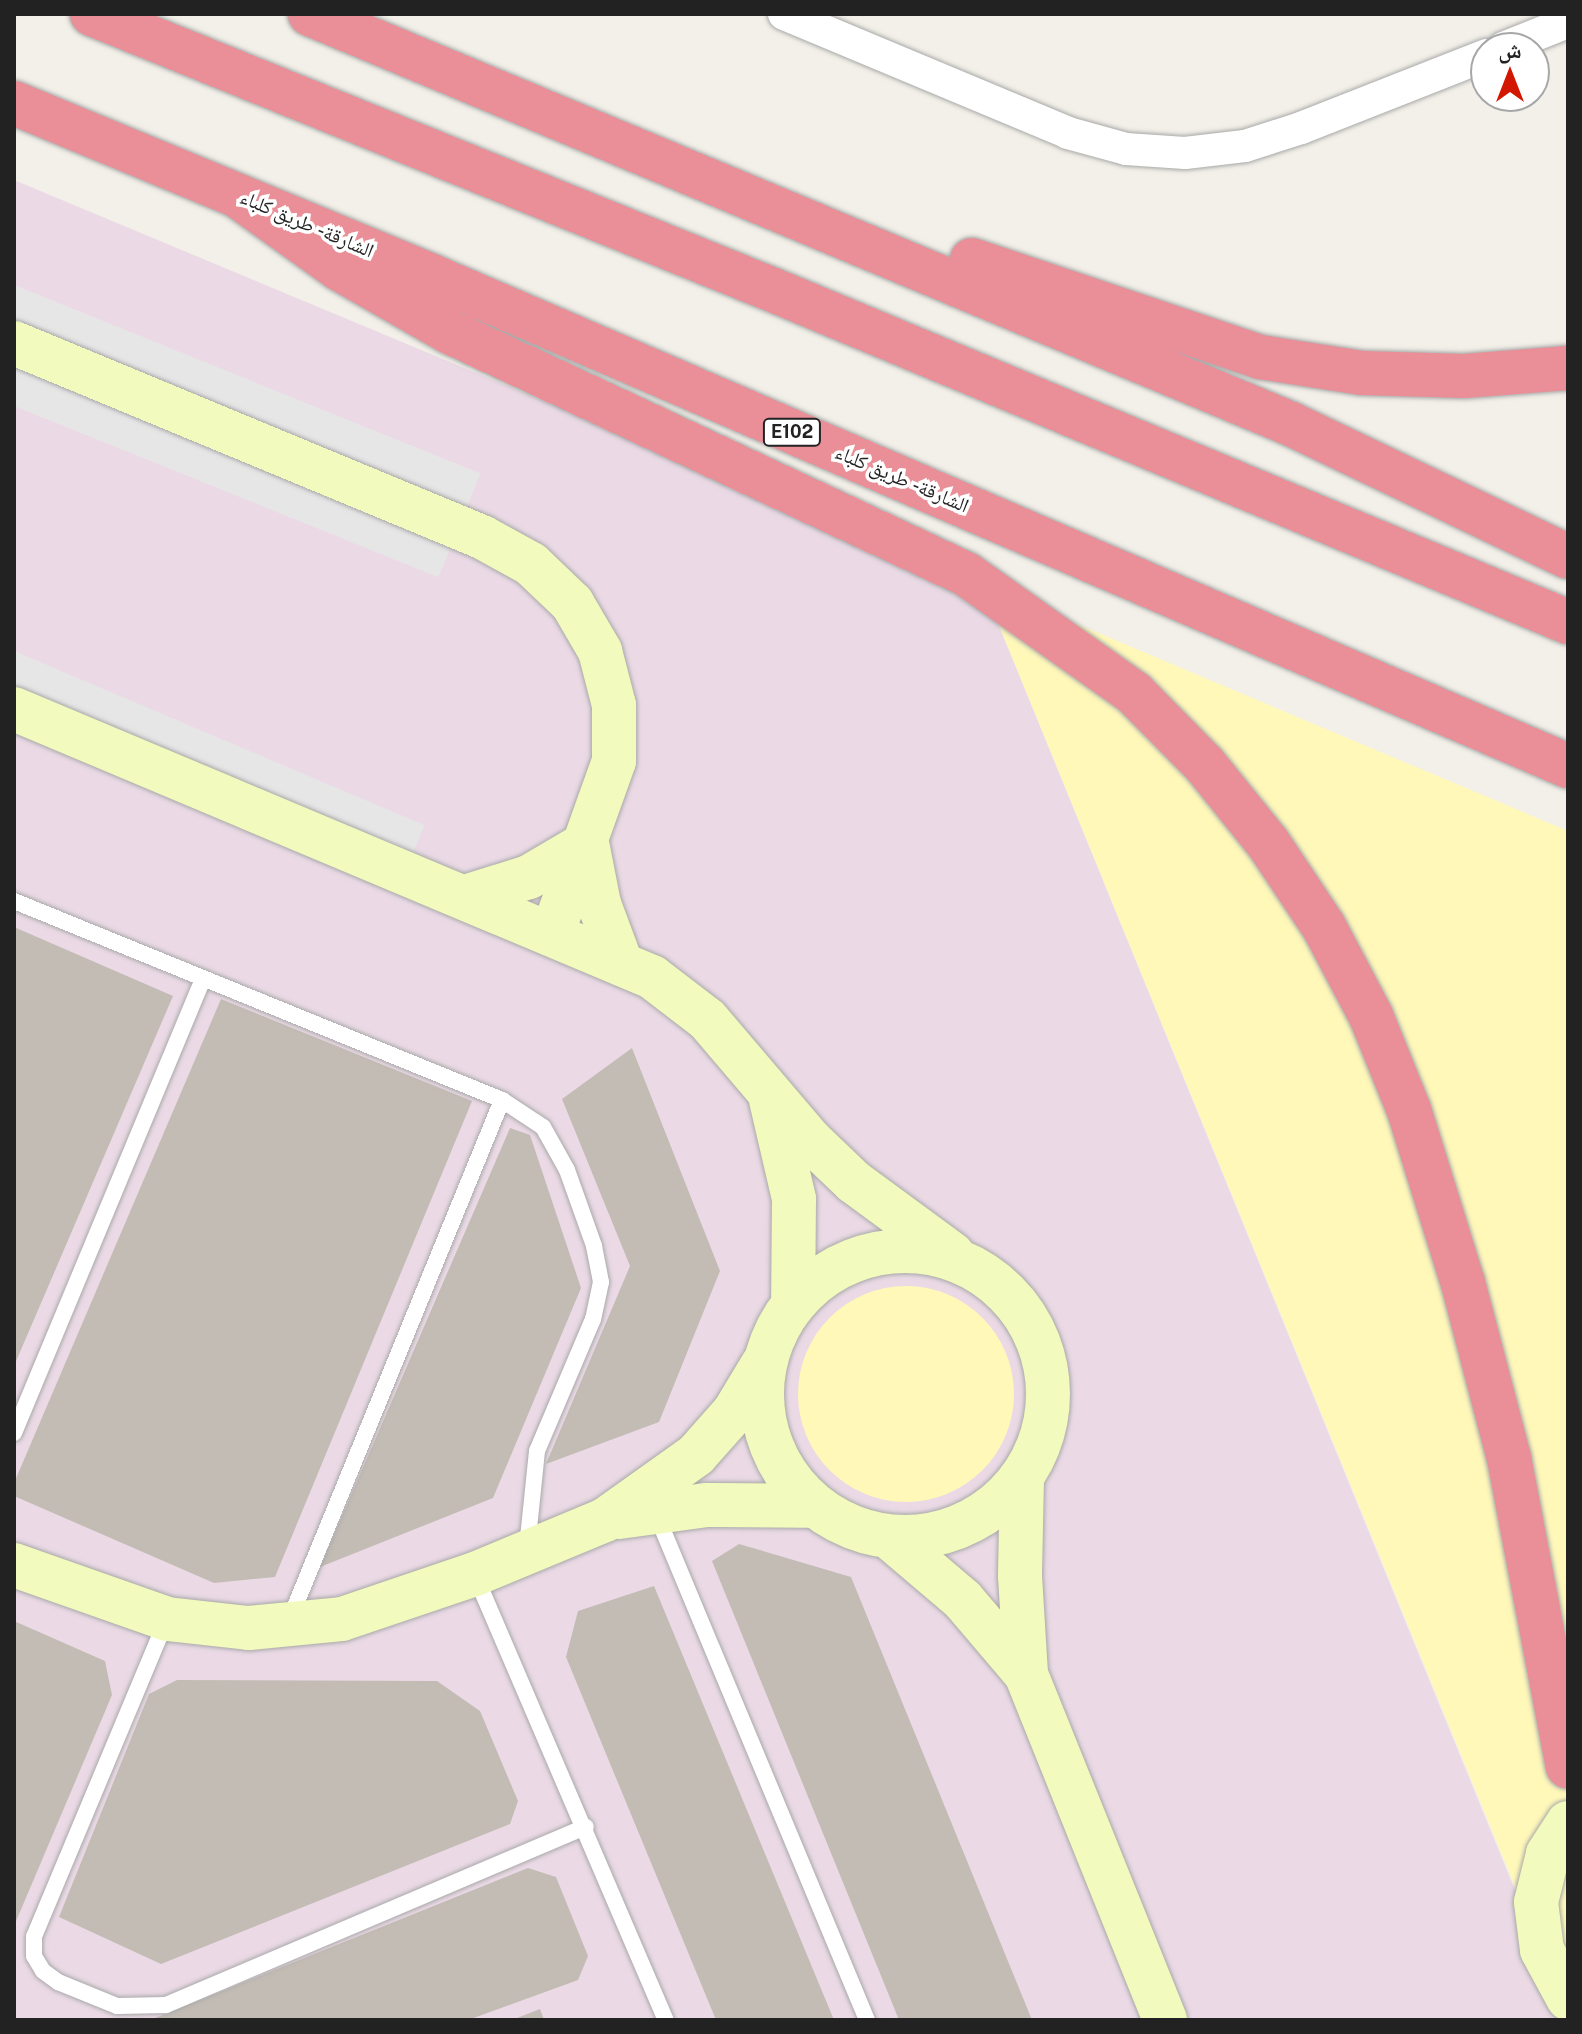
<!DOCTYPE html>
<html>
<head>
<meta charset="utf-8">
<style>
  body { margin:0 }
  #map { position:relative; width:1582px; height:2034px; overflow:hidden; background:#f2f0e8; font-family:"Public Sans","Noto Naskh Arabic",sans-serif }
  div>[style] { position:absolute }
  .industrial>* { inset:0; background:#ebdae6 }
  .sand>* { inset:0; background:#fff8b9 }
  .round { border-radius:50% }
  .parking>* { inset:0; background:#e6e6e6; transform-origin:0 0 }
  .building>* { inset:0; background:#c3bcb4 }
  .roads { filter:drop-shadow(0 0 2px #a9a9a9) drop-shadow(0 0 2px #a9a9a9) }
  .lane>* { height:16px; margin:-8px; padding:0 8px; transform-origin:8px; border-radius:8px; background:#fff }
  .street>* { height:32px; margin:-16px; padding:0 16px; transform-origin:16px; border-radius:16px; background:#fff }
  .secondary>* { height:44px; margin:-22px; padding:0 22px; transform-origin:22px; border-radius:22px; background:#f2fbbd }
  .secondary>.ring { margin:-22px; padding:0; box-sizing:content-box; background:none; border:44px solid #f2fbbd; border-radius:50% }
  .highway>* { height:44px; margin:-22px; padding:0 22px; transform-origin:22px; border-radius:22px; background:#ea8f97 }
  span { translate:-50% -50%; white-space:nowrap; text-align:center; line-height:1.15; -webkit-text-stroke:7px #fff; paint-order:stroke }
  .shield-label span { padding:2px 6px; background:#fff; border:2px solid; border-radius:6px; -webkit-text-stroke-width:0 }
  .shield-label { font-size:18px; color:#222; font-weight:700 }
  .street-label { font-size:20px; color:#222 }
  .frame { position:absolute; inset:0; border:16px solid #222; pointer-events:none }
  .north { position:absolute; left:1470px; top:32px; width:80px; height:80px; box-sizing:border-box; background:#fff; border:2px solid #a7a7a7; border-radius:50%; rotate:0deg; font-size:22px; font-weight:700; line-height:32px; text-align:center; color:#222 }
  .north::after { content:''; display:block; margin:auto; width:28px; height:36px; background:#d31600; clip-path:polygon(50% 0,100% 100%,50% 72%,0 100%) }
</style>
</head>
<body>
<div id="map">
  <div class="industrial">
    <div style="clip-path:polygon(14px 180px,982px 584px,1568px 2020px,14px 2020px)"></div>
  </div>
  <div class="sand">
    <div style="clip-path:polygon(982px 584px,1568px 831px,1568px 2016px)"></div>
    <div class="round" style="left:798px;top:1286px;width:216px;height:216px"></div>
  </div>
  <div class="parking">
    <div style="left:14px;top:285px;width:503px;height:112px;rotate:22deg"></div>
    <div style="left:14px;top:651px;width:446px;height:33px;rotate:23deg"></div>
  </div>
  <div class="building">
    <div style="clip-path:polygon(14px 927px,173px 996px,14px 1366px)"></div>
    <div style="clip-path:polygon(221px 999px,472px 1101px,275px 1577px,214px 1583px,14px 1496px,14px 1483px)"></div>
    <div style="clip-path:polygon(632px 1048px,720px 1271px,659px 1422px,546px 1464px,630px 1266px,562px 1099px)"></div>
    <div style="clip-path:polygon(510px 1128px,530px 1135px,581px 1288px,493px 1498px,320px 1567px)"></div>
    <div style="clip-path:polygon(739px 1544px,851px 1577px,1032px 2020px,899px 2020px,712px 1561px)"></div>
    <div style="clip-path:polygon(654px 1586px,834px 2020px,716px 2020px,566px 1657px,578px 1611px)"></div>
    <div style="clip-path:polygon(14px 1621px,105px 1661px,112px 1695px,14px 1926px)"></div>
    <div style="clip-path:polygon(177px 1680px,437px 1681px,480px 1711px,518px 1801px,510px 1824px,161px 1964px,59px 1917px,149px 1694px)"></div>
    <div style="clip-path:polygon(528px 1868px,556px 1877px,588px 1956px,578px 1980px,468px 2020px,150px 2020px)"></div>
    <div style="clip-path:polygon(540px 2009px,544px 2020px,512px 2020px)"></div>
  </div>
  <div class="roads">
    <div class="lane">
      <div style="left:14px;top:901px;width:527px;rotate:22.18deg"></div>
      <div style="left:502px;top:1100px;width:49px;rotate:33.4deg"></div>
      <div style="left:543px;top:1127px;width:49px;rotate:60.8deg"></div>
      <div style="left:567px;top:1170px;width:81px;rotate:70.4deg"></div>
      <div style="left:594px;top:1246px;width:37px;rotate:79deg"></div>
      <div style="left:601px;top:1282px;width:38px;rotate:102deg"></div>
      <div style="left:593px;top:1319px;width:143px;rotate:113deg"></div>
      <div style="left:537px;top:1451px;width:98px;rotate:95.9deg"></div>
      <div style="left:14px;top:1433px;width:489px;rotate:-67.4deg"></div>
      <div style="left:657px;top:1516px;width:546px;rotate:67.38deg"></div>
      <div style="left:475px;top:1575px;width:484px;rotate:66.8deg"></div>
      <div style="left:166px;top:1621px;width:342px;rotate:112.7deg"></div>
      <div style="left:34px;top:1937px;width:19px;rotate:90deg"></div>
      <div style="left:34px;top:1956px;width:17px;rotate:59deg"></div>
      <div style="left:43px;top:1971px;width:19px;rotate:36deg"></div>
      <div style="left:58px;top:1982px;width:64px;rotate:22.1deg"></div>
      <div style="left:117px;top:2006px;width:49px;rotate:-1.2deg"></div>
      <div style="left:166px;top:2005px;width:456px;rotate:-23deg"></div>
      <div style="left:289px;top:1621px;width:563px;rotate:-67.76deg"></div>
    </div>
    <div class="street">
      <div style="left:784px;top:14px;width:308px;rotate:22.7deg"></div>
      <div style="left:1068px;top:133px;width:60px;rotate:15.4deg"></div>
      <div style="left:1126px;top:149px;width:59px;rotate:3.9deg"></div>
      <div style="left:1185px;top:153px;width:60px;rotate:-6.7deg"></div>
      <div style="left:1245px;top:146px;width:59px;rotate:-17.8deg"></div>
      <div style="left:1301px;top:128px;width:199px;rotate:-21.5deg"></div>
      <div style="left:1503px;top:48px;width:70px;rotate:-21.8deg"></div>
    </div>
    <div class="secondary">
      <div style="left:14px;top:343px;width:507px;rotate:22.52deg"></div>
      <div style="left:482px;top:537px;width:56px;rotate:28.9deg"></div>
      <div style="left:531px;top:564px;width:57px;rotate:43.6deg"></div>
      <div style="left:572px;top:603px;width:56px;rotate:59.7deg"></div>
      <div style="left:600px;top:651px;width:56px;rotate:75.5deg"></div>
      <div style="left:614px;top:705px;width:56px;rotate:90deg"></div>
      <div style="left:614px;top:761px;width:184px;rotate:109.7deg"></div>
      <div style="left:14px;top:709px;width:692px;rotate:22.79deg"></div>
      <div style="left:652px;top:977px;width:69px;rotate:37.4deg"></div>
      <div style="left:707px;top:1019px;width:159px;rotate:49.6deg"></div>
      <div style="left:810px;top:1140px;width:61px;rotate:43.7deg"></div>
      <div style="left:854px;top:1182px;width:122px;rotate:36.3deg"></div>
      <div style="left:465px;top:897px;width:67px;rotate:-17.4deg"></div>
      <div style="left:529px;top:877px;width:67px;rotate:-30.4deg"></div>
      <div style="left:587px;top:843px;width:62px;rotate:78.9deg"></div>
      <div style="left:599px;top:904px;width:63px;rotate:69.6deg"></div>
      <div style="left:771px;top:1100px;width:102px;rotate:76.9deg"></div>
      <div style="left:794px;top:1199px;width:106px;rotate:90.5deg"></div>
      <div class="ring" style="left:762px;top:1251px;width:242px;height:242px"></div>
      <div style="left:1022px;top:1478px;width:98px;rotate:91.2deg"></div>
      <div style="left:1020px;top:1576px;width:98px;rotate:86.5deg"></div>
      <div style="left:619px;top:1517px;width:89px;rotate:-7.8deg"></div>
      <div style="left:707px;top:1505px;width:106px;rotate:0.5deg"></div>
      <div style="left:889px;top:1537px;width:97px;rotate:40.4deg"></div>
      <div style="left:963px;top:1600px;width:97px;rotate:49.6deg"></div>
      <div style="left:1026px;top:1674px;width:373px;rotate:68.1deg"></div>
      <div style="left:14px;top:1565px;width:162px;rotate:19.4deg"></div>
      <div style="left:167px;top:1619px;width:82px;rotate:6.3deg"></div>
      <div style="left:249px;top:1628px;width:93px;rotate:-5.5deg"></div>
      <div style="left:342px;top:1619px;width:140px;rotate:-18.7deg"></div>
      <div style="left:475px;top:1574px;width:141px;rotate:-22.6deg"></div>
      <div style="left:605px;top:1520px;width:112px;rotate:-35.5deg"></div>
      <div style="left:696px;top:1455px;width:57px;rotate:-48.5deg"></div>
      <div style="left:734px;top:1412px;width:56px;rotate:-58.9deg"></div>
      <div style="left:1568px;top:1823px;width:37px;rotate:123deg"></div>
      <div style="left:1548px;top:1854px;width:49px;rotate:104deg"></div>
      <div style="left:1536px;top:1902px;width:48px;rotate:82.9deg"></div>
      <div style="left:1542px;top:1950px;width:55px;rotate:61.6deg"></div>
    </div>
    <div class="highway">
      <div style="left:92px;top:14px;width:740px;rotate:22.06deg"></div>
      <div style="left:778px;top:292px;width:856px;rotate:22.67deg"></div>
      <div style="left:310px;top:14px;width:1063px;rotate:22.68deg"></div>
      <div style="left:1291px;top:424px;width:307px;rotate:25.6deg"></div>
      <div style="left:14px;top:103px;width:457px;rotate:22.5deg"></div>
      <div style="left:436px;top:278px;width:1233px;rotate:23.32deg"></div>
      <div style="left:238px;top:196px;width:125px;rotate:35.6deg"></div>
      <div style="left:340px;top:269px;width:127px;rotate:29.8deg"></div>
      <div style="left:450px;top:332px;width:570px;rotate:25.13deg"></div>
      <div style="left:966px;top:574px;width:206px;rotate:35.3deg"></div>
      <div style="left:1134px;top:693px;width:101px;rotate:45.4deg"></div>
      <div style="left:1205px;top:765px;width:100px;rotate:51.1deg"></div>
      <div style="left:1268px;top:843px;width:101px;rotate:56.3deg"></div>
      <div style="left:1324px;top:927px;width:101px;rotate:62.2deg"></div>
      <div style="left:1371px;top:1016px;width:101px;rotate:68deg"></div>
      <div style="left:1409px;top:1110px;width:181px;rotate:72.7deg"></div>
      <div style="left:1463px;top:1283px;width:181px;rotate:75.3deg"></div>
      <div style="left:1509px;top:1458px;width:314px;rotate:79.2deg"></div>
      <div style="left:972px;top:260px;width:304px;rotate:18.6deg"></div>
      <div style="left:1260px;top:357px;width:103px;rotate:8.9deg"></div>
      <div style="left:1362px;top:373px;width:102px;rotate:1.7deg"></div>
      <div style="left:1464px;top:376px;width:104px;rotate:-4.4deg"></div>
    </div>
  </div>
  <div class="shield-label">
    <span style="left:792px;top:432px">E102</span>
  </div>
  <div class="street-label">
    <span style="left:307px;top:224px;rotate:23deg">الشارقة - طريق كلباء</span>
    <span style="left:902px;top:479px;rotate:23deg">الشارقة - طريق كلباء</span>
  </div>
  <div class="frame"></div>
  <div class="north">ش</div>
</div>
</body>
</html>
